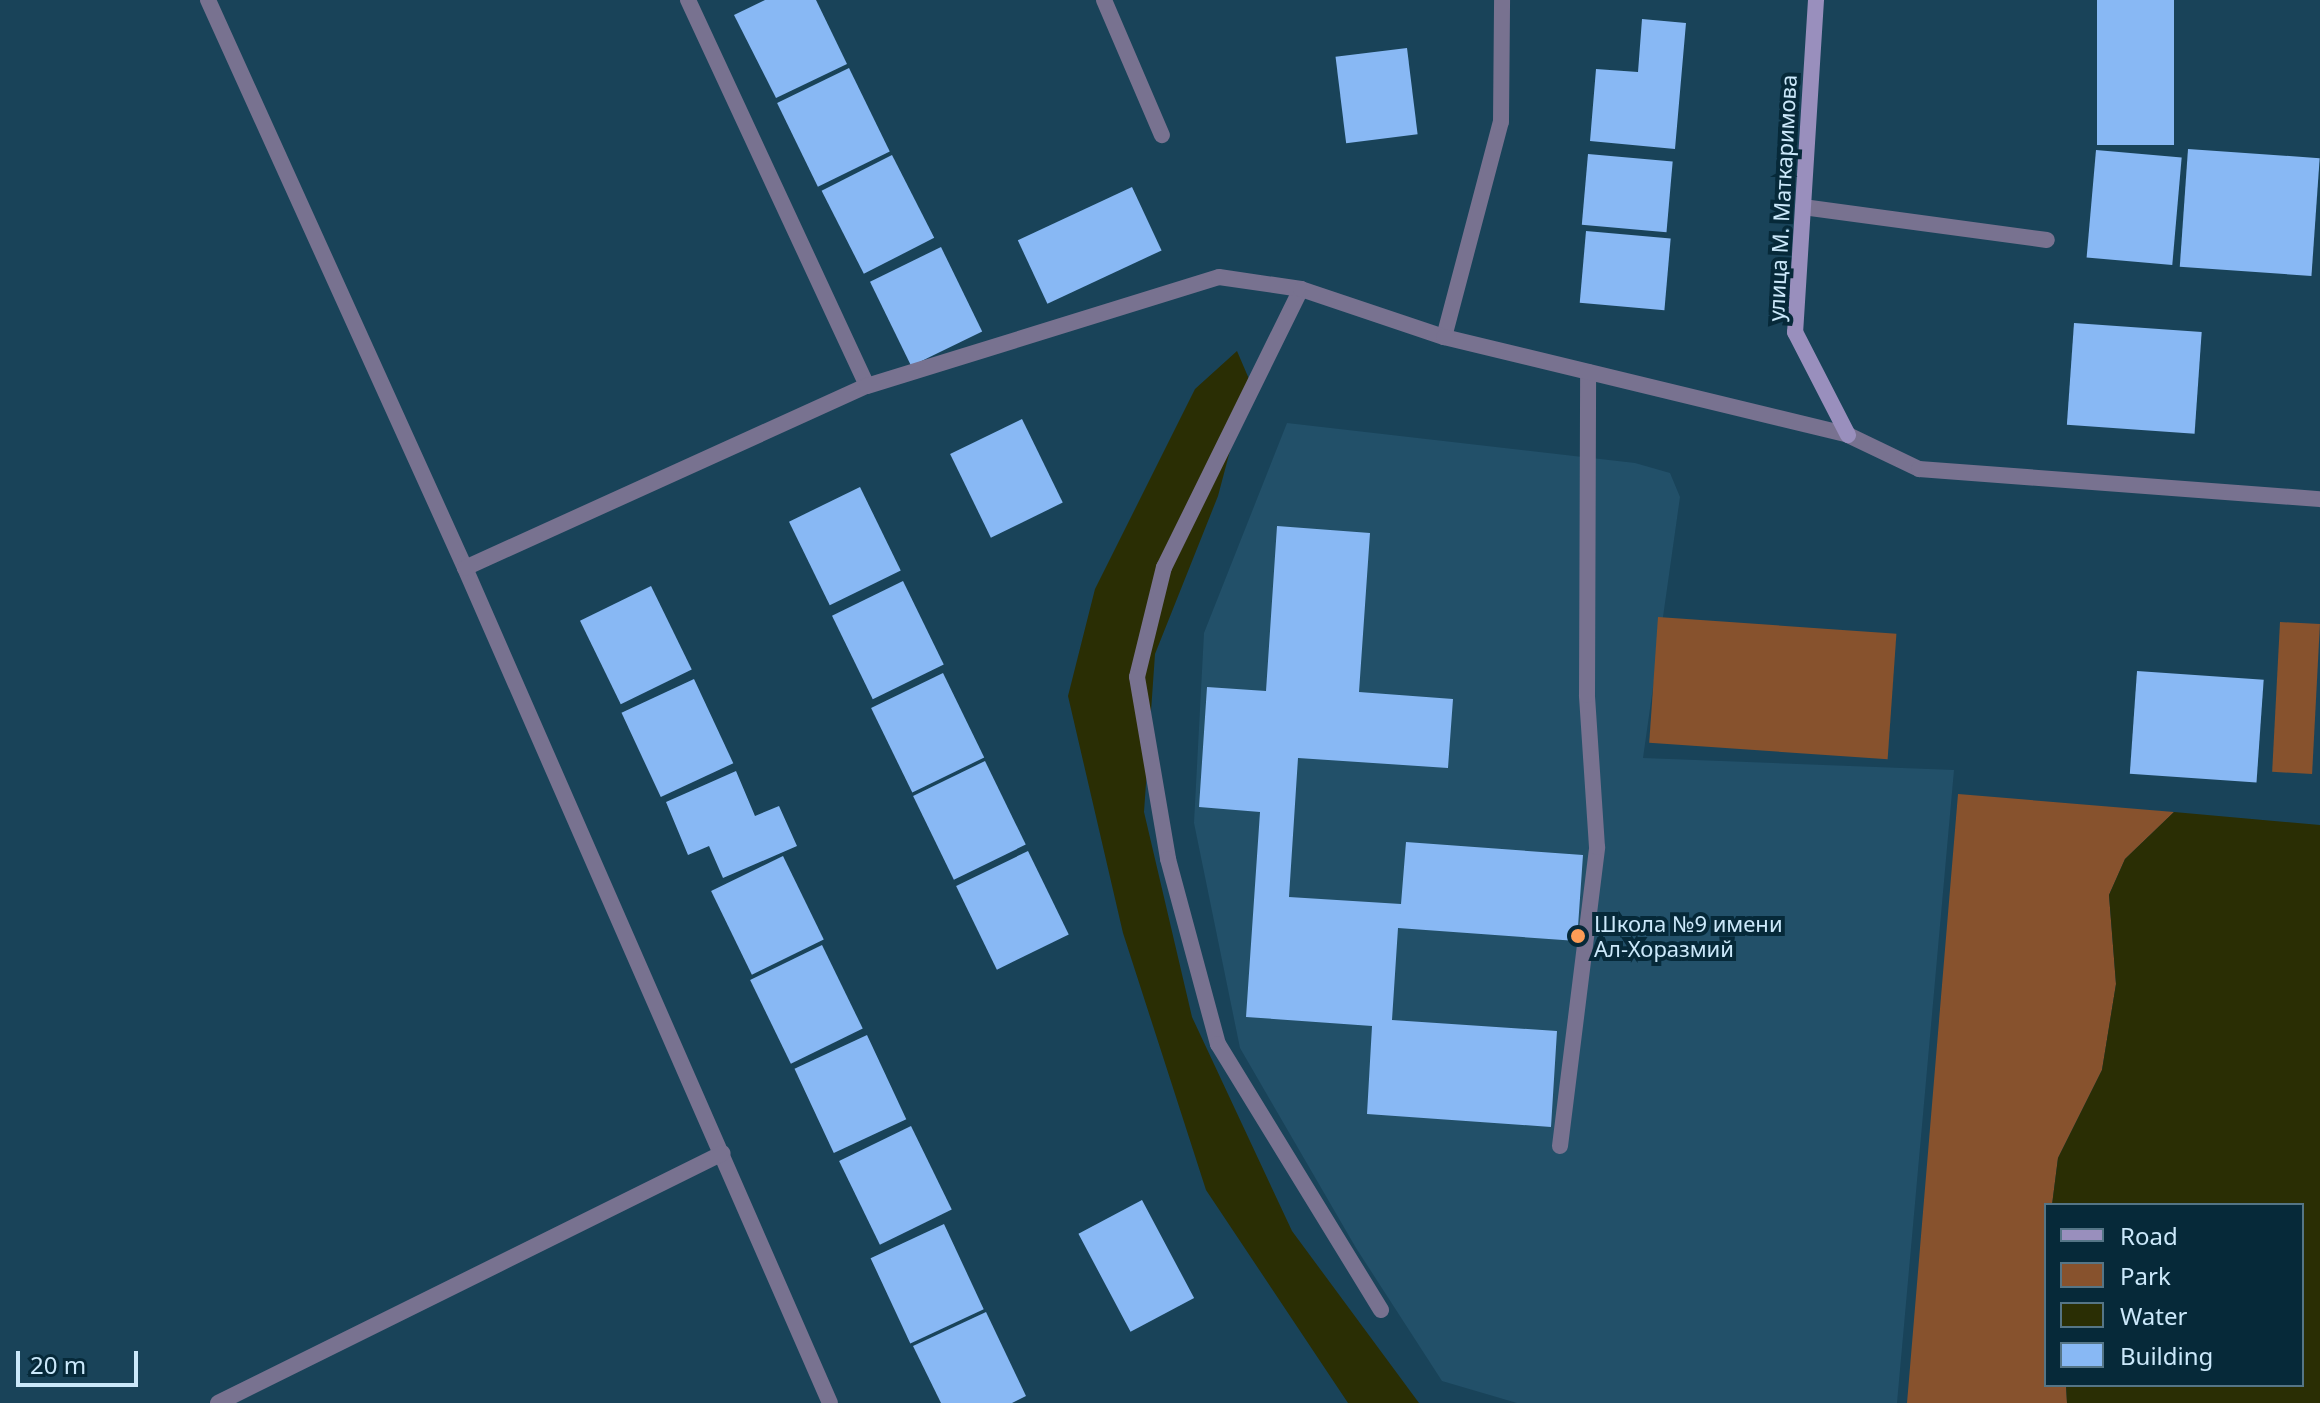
<!DOCTYPE html>
<html>
<head>
<meta charset="utf-8">
<style>
  body { margin:0 }
  #map { position:relative; width:2320px; height:1403px; overflow:hidden; background:#194359; font-family:"Noto Sans",sans-serif }
  div>[style] { position:absolute }
  .built>* { inset:0; background:#225069 }
  .green>* { inset:0; background:#87522d; transform-origin:0 0 }
  .water>* { inset:0; background:#2a2e04 }
  .building>* { inset:0; background:#88b8f4; transform-origin:0 0 }
  .lane>* { height:16px; margin:-8px; padding:0 8px; transform-origin:8px; border-radius:8px; background:#787290 }
  .street>* { height:16px; margin:-8px; padding:0 8px; transform-origin:8px; border-radius:8px; background:#787290 }
  .secondary>* { height:16px; margin:-8px; padding:0 8px; transform-origin:8px; border-radius:8px; background:#998fbd }
  .dots>* { width:22px; height:22px; translate:-50% -50%; box-sizing:border-box; border:4px solid #062939; border-radius:50% }
  span { translate:-50% -50%; white-space:nowrap; text-align:center; line-height:1.15; -webkit-text-stroke:8px #062939; paint-order:stroke }
  .street-label { font-size:22px; color:#cbe8fa }
  .poi-label { font-size:22px; color:#cbe8fa }
  .left { translate:0 -50%; text-align:left }
  .legend { position:absolute; left:2044px; top:1203px; width:260px; height:184px; box-sizing:border-box; background:#062939; border:2px solid #557586; margin:0; padding:10px 14px; list-style:none; font-size:24px; color:#cbe8fa }
  .legend li { display:flex; align-items:center; gap:16px; height:40px }
  .legend b { width:40px; border:2px solid #557586 }
  .scale { position:absolute; left:16px; top:1351px; width:122px; height:36px; box-sizing:border-box; border:4px solid #cbe8fa; border-top:0; padding-left:10px; font-size:24px; line-height:28px; white-space:nowrap; color:#cbe8fa; -webkit-text-stroke:6px #062939; paint-order:stroke }
</style>
</head>
<body>
<div id="map">
  <div class="built">
    <div style="clip-path:polygon(1287px 423px,1635px 463px,1670px 473px,1680px 497px,1643px 758px,1954px 770px,1897px 1403px,1517px 1403px,1442px 1381px,1356px 1248px,1240px 1048px,1194px 823px,1204px 633px)"></div>
  </div>
  <div class="green">
    <div style="left:1658px;top:617px;width:239px;height:126px;rotate:4deg"></div>
    <div style="left:2280px;top:622px;width:40px;height:150px;rotate:3deg"></div>
    <div style="clip-path:polygon(1958px 794px,2174px 812px,2125px 859px,2109px 895px,2116px 984px,2102px 1070px,2058px 1158px,2052px 1205px,2046px 1205px,2046px 1385px,2066px 1385px,2067px 1403px,1907px 1403px)"></div>
  </div>
  <div class="water">
    <div style="clip-path:polygon(1237px 351px,1249px 379px,1218px 496px,1155px 654px,1144px 812px,1192px 1017px,1292px 1231px,1419px 1403px,1348px 1403px,1206px 1190px,1123px 933px,1068px 696px,1095px 589px,1195px 389px)"></div>
    <div style="clip-path:polygon(2174px 812px,2320px 825px,2320px 1403px,2067px 1403px,2066px 1385px,2302px 1385px,2302px 1205px,2052px 1205px,2058px 1158px,2102px 1070px,2116px 984px,2109px 895px,2125px 859px)"></div>
  </div>
  <div class="building">
    <div style="clip-path:polygon(765px 0,816px 0,847px 64px,776px 98px,734px 15px)"></div>
    <div style="left:2097px;top:0;width:77px;height:145px"></div>
    <div style="clip-path:polygon(1642px 19px,1686px 23px,1675px 149px,1590px 141px,1596px 69px,1638px 72px)"></div>
    <div style="left:1407px;top:48px;width:87px;height:72px;rotate:83deg"></div>
    <div style="left:849px;top:68px;width:93px;height:80px;rotate:64deg"></div>
    <div style="left:2188px;top:149px;width:132px;height:118px;rotate:4deg"></div>
    <div style="left:2096px;top:150px;width:86px;height:108px;rotate:5deg"></div>
    <div style="left:1588px;top:154px;width:85px;height:71px;rotate:5deg"></div>
    <div style="left:892px;top:155px;width:93px;height:79px;rotate:63deg"></div>
    <div style="left:1132px;top:187px;width:70px;height:126px;rotate:65deg"></div>
    <div style="left:1586px;top:231px;width:85px;height:72px;rotate:5deg"></div>
    <div style="left:941px;top:247px;width:94px;height:79px;rotate:64deg"></div>
    <div style="left:2074px;top:323px;width:128px;height:102px;rotate:4deg"></div>
    <div style="left:1022px;top:419px;width:93px;height:80px;rotate:64deg"></div>
    <div style="left:860px;top:487px;width:93px;height:79px;rotate:64deg"></div>
    <div style="clip-path:polygon(1277px 526px,1370px 533px,1359px 692px,1453px 699px,1448px 768px,1298px 758px,1289px 897px,1401px 904px,1406px 842px,1583px 855px,1577px 941px,1398px 928px,1392px 1020px,1557px 1031px,1551px 1127px,1367px 1114px,1372px 1026px,1246px 1017px,1260px 812px,1199px 807px,1207px 687px,1266px 691px)"></div>
    <div style="left:903px;top:581px;width:93px;height:79px;rotate:64deg"></div>
    <div style="left:651px;top:586px;width:93px;height:79px;rotate:64deg"></div>
    <div style="left:2137px;top:671px;width:127px;height:103px;rotate:4deg"></div>
    <div style="left:943px;top:673px;width:94px;height:80px;rotate:64deg"></div>
    <div style="left:694px;top:679px;width:93px;height:80px;rotate:65deg"></div>
    <div style="left:985px;top:761px;width:93px;height:80px;rotate:64deg"></div>
    <div style="clip-path:polygon(736px 771px,755px 816px,779px 806px,797px 846px,723px 878px,709px 846px,688px 855px,666px 802px)"></div>
    <div style="left:1028px;top:851px;width:93px;height:80px;rotate:64deg"></div>
    <div style="left:783px;top:856px;width:93px;height:80px;rotate:64deg"></div>
    <div style="left:822px;top:945px;width:93px;height:80px;rotate:64deg"></div>
    <div style="left:867px;top:1035px;width:93px;height:80px;rotate:65deg"></div>
    <div style="left:911px;top:1126px;width:93px;height:80px;rotate:64deg"></div>
    <div style="left:1142px;top:1200px;width:111px;height:72px;rotate:62deg"></div>
    <div style="left:944px;top:1224px;width:94px;height:81px;rotate:65deg"></div>
    <div style="clip-path:polygon(986px 1312px,1026px 1396px,1012px 1403px,941px 1403px,913px 1346px)"></div>
  </div>
  <div class="lane">
    <div style="left:1104px;top:0;width:147px;rotate:66.8deg"></div>
    <div style="left:1803px;top:207px;width:246px;rotate:7.7deg"></div>
    <div style="left:1301px;top:289px;width:310px;rotate:116.2deg"></div>
    <div style="left:1164px;top:567px;width:113px;rotate:103.8deg"></div>
    <div style="left:1137px;top:677px;width:185px;rotate:80.3deg"></div>
    <div style="left:1168px;top:859px;width:192px;rotate:74.9deg"></div>
    <div style="left:1218px;top:1044px;width:312px;rotate:58.5deg"></div>
    <div style="left:1444px;top:337px;width:222px;rotate:-75.2deg"></div>
    <div style="left:1501px;top:122px;width:122px;rotate:-89.5deg"></div>
    <div style="left:1560px;top:1146px;width:301px;rotate:-82.9deg"></div>
    <div style="left:1597px;top:847px;width:152px;rotate:-93.8deg"></div>
    <div style="left:1587px;top:695px;width:323px;rotate:-89.8deg"></div>
  </div>
  <div class="street">
    <div style="left:208px;top:0;width:623px;rotate:65.65deg"></div>
    <div style="left:465px;top:568px;width:911px;rotate:66.39deg"></div>
    <div style="left:688px;top:0;width:425px;rotate:65.1deg"></div>
    <div style="left:465px;top:568px;width:441px;rotate:-24.4deg"></div>
    <div style="left:867px;top:386px;width:368px;rotate:-17.2deg"></div>
    <div style="left:1219px;top:277px;width:83px;rotate:8.3deg"></div>
    <div style="left:1301px;top:289px;width:151px;rotate:18.6deg"></div>
    <div style="left:1444px;top:337px;width:416px;rotate:13.6deg"></div>
    <div style="left:1848px;top:435px;width:79px;rotate:25.6deg"></div>
    <div style="left:1919px;top:469px;width:402px;rotate:4.3deg"></div>
    <div style="left:218px;top:1403px;width:563px;rotate:-26.34deg"></div>
  </div>
  <div class="secondary">
    <div style="left:1816px;top:0;width:333px;rotate:93.6deg"></div>
    <div style="left:1795px;top:332px;width:116px;rotate:62.8deg"></div>
  </div>
  <div class="dots">
    <div style="left:1578px;top:936px;background:#fd9c56"></div>
  </div>
  <div class="street-label">
    <span style="left:1782px;top:198px;rotate:-87deg">улица М. Маткаримова</span>
  </div>
  <div class="poi-label">
    <span class="left" style="left:1594px;top:936px">Школа №9 имени<br>Ал-Хоразмий</span>
  </div>
  <ul class="legend">
  <li><b style="height:10px;background:#998fbd"></b>Road</li>
  <li><b style="height:22px;background:#87522d"></b>Park</li>
  <li><b style="height:22px;background:#2a2e04"></b>Water</li>
  <li><b style="height:22px;background:#88b8f4"></b>Building</li>
  </ul>
  <div class="scale">20 m</div>
</div>
</body>
</html>
